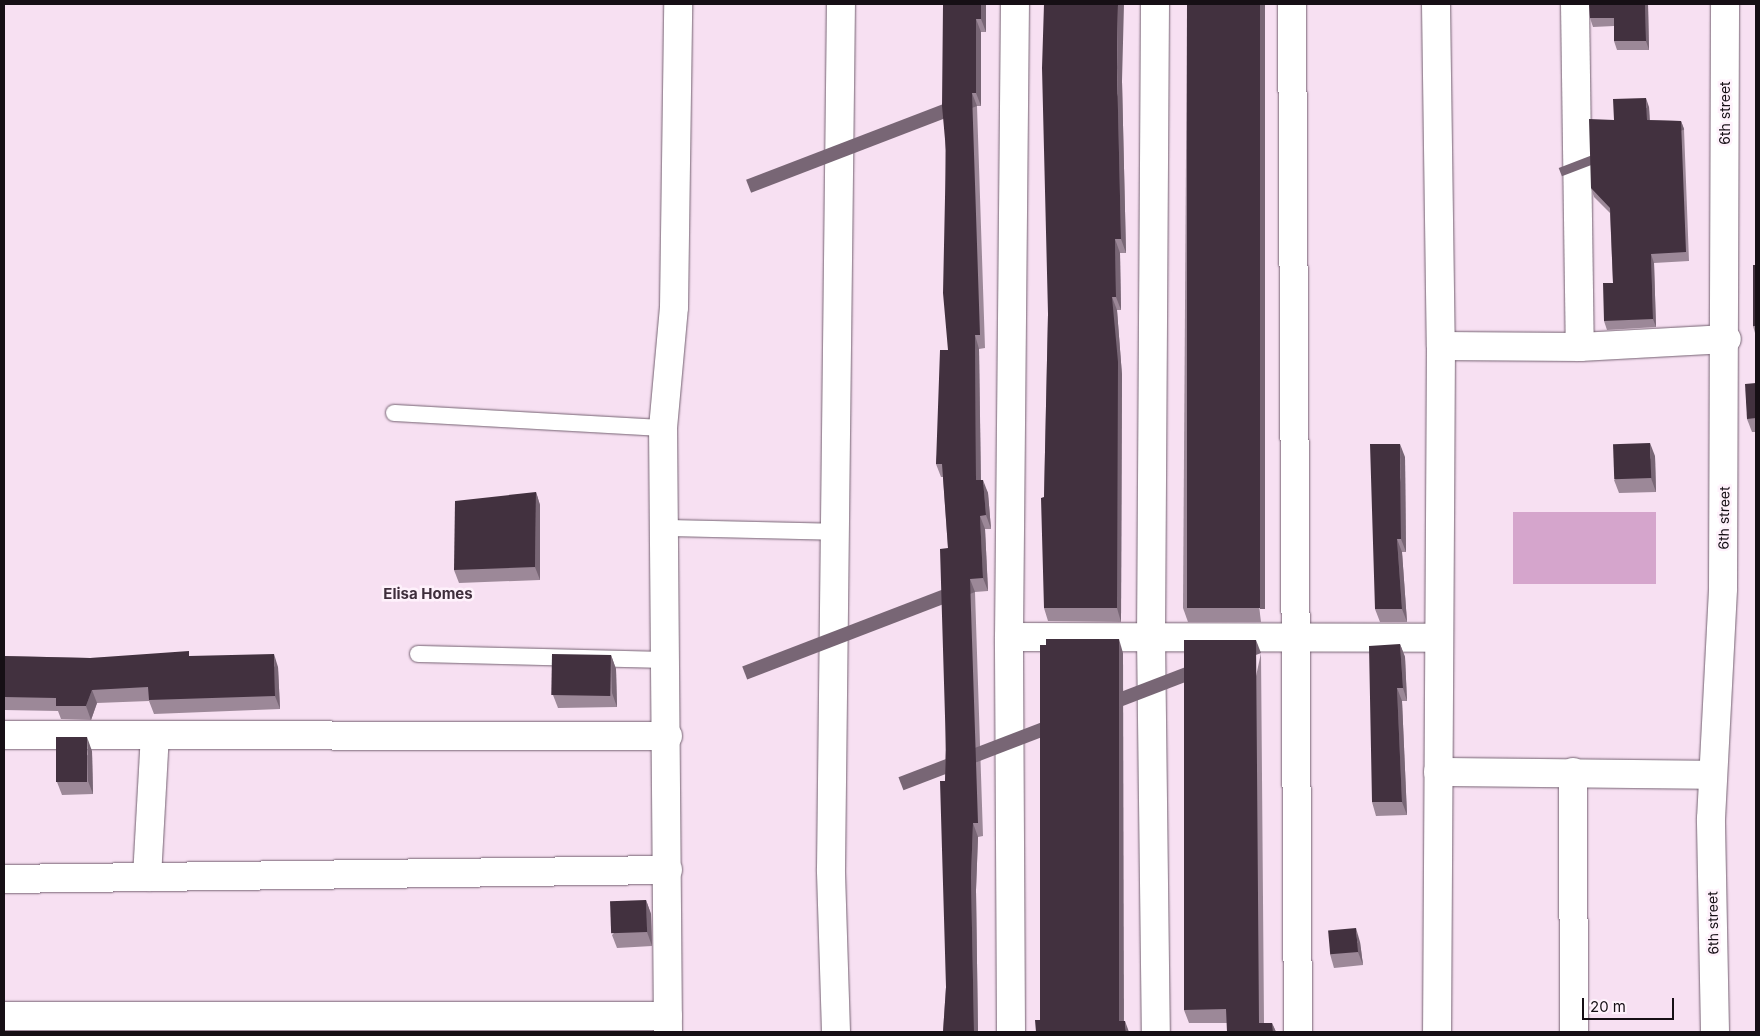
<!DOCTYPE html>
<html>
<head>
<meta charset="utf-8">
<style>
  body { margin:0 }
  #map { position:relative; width:1760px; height:1036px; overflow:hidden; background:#f7e0f2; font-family:Inter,sans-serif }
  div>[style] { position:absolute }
  .green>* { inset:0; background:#d5a5cc; transform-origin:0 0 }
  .roads { filter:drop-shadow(0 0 1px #746171) drop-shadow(0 0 1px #746171) }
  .service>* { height:16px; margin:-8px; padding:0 8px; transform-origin:8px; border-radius:8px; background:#fff }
  .minor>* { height:28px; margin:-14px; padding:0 14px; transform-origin:14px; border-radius:14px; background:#fff }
  .wall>* { inset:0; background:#9c8898 }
  .shaded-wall>* { inset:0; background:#786675; transform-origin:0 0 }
  .building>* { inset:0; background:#42313f; transform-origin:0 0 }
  span { translate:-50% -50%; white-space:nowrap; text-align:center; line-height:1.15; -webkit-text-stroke:5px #fef1fb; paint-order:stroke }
  .street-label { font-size:14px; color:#160f15 }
  .neighbourhood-label { font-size:15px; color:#3f2e3c; font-weight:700 }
  .frame { position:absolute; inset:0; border:5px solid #160f15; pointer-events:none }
  .scale { position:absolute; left:1582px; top:998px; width:92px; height:22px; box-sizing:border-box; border:2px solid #160f15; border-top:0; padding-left:6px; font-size:15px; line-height:18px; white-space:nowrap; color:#160f15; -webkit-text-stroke:4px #fef1fb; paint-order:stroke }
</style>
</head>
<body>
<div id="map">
  <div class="green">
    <div style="left:1513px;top:512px;width:143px;height:72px"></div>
  </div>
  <div class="roads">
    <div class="service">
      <div style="left:394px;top:413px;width:269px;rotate:3.2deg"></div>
      <div style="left:666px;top:528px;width:170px;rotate:1.3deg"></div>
      <div style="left:418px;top:654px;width:250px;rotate:1.4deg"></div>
    </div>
    <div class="minor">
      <div style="left:1155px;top:4px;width:633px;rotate:90.36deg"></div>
      <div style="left:1151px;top:637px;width:395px;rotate:89.3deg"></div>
      <div style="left:1292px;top:4px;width:1028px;rotate:89.67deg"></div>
      <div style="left:1436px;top:4px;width:342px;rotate:89.2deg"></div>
      <div style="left:1441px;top:346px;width:686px;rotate:90.33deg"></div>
      <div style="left:1575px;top:4px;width:343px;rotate:89.2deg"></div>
      <div style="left:1441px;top:346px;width:139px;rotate:0.4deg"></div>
      <div style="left:1580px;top:347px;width:147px;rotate:-3.1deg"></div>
      <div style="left:1009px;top:637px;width:429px;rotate:0.1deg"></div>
      <div style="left:4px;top:735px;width:664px;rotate:0.09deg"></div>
      <div style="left:1438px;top:772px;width:275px;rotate:0.6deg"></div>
      <div style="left:1573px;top:772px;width:260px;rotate:89.8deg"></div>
      <div style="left:147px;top:877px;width:141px;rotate:-86.8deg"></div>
      <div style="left:4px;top:879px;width:664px;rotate:-0.78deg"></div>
      <div style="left:4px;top:1016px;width:664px"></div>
      <div style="left:668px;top:1032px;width:604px;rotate:-90.47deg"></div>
      <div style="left:663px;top:428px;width:121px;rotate:-84.8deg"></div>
      <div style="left:674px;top:307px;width:303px;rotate:-89.2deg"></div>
      <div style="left:836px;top:1032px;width:163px;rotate:-91.8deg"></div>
      <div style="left:831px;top:869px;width:865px;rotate:-89.34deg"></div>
      <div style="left:1011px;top:1032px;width:395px;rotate:-90.3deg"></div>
      <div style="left:1009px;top:637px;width:633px;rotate:-89.46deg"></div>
      <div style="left:1715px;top:1032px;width:213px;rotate:-91.1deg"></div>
      <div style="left:1711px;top:819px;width:231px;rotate:-87deg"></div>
      <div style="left:1723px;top:588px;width:584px;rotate:-89.8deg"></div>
    </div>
  </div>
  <div class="wall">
    <div style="clip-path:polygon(943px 4px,986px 4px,986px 32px,981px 32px,981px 106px,977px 106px,985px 348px,979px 349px,981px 480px,988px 493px,991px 529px,985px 529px,988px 591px,975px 592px,983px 836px,978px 837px,976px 890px,978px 1032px,943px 1032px,946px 987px,945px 781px,948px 548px,943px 477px,941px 477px,936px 464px,948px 350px)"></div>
    <div style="clip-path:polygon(1187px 4px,1261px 622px,1188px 622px,1183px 608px)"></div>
    <div style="clip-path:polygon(1589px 4px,1648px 4px,1649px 50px,1617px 50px,1614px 41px,1614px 26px,1593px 27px,1590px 18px)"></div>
    <div style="clip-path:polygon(1122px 81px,1126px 253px,1120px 253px,1121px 310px,1117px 310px,1122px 375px,1121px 622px,1048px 621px,1044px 608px,1044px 497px,1048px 314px)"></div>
    <div style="clip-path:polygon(1649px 107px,1650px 120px,1681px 121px,1684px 129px,1689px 261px,1654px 263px,1656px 327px,1607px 330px,1604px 321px,1613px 283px,1610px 213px,1594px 197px,1591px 188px,1614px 120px)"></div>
    <div style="clip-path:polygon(1756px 265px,1756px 333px,1755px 333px,1753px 326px)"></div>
    <div style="clip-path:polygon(1756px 383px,1756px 432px,1752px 432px,1747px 419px)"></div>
    <div style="clip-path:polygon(1655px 456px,1656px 492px,1619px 493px,1614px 480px)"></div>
    <div style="clip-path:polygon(1405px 457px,1406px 552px,1402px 552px,1407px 622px,1380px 622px,1375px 609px)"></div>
    <div style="clip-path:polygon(536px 492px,540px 505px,540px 580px,459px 583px,454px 570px)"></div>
    <div style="clip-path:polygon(1400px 644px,1405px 657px,1407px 701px,1402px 701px,1407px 815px,1376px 816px,1372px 802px)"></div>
    <div style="clip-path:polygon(1261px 653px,1264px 1023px,1272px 1023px,1276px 1032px,1227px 1032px,1227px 1023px,1189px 1023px,1184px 1010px)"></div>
    <div style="clip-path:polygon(611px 655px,616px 669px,617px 707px,558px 708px,553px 695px)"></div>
    <div style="clip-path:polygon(4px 656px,90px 658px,191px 656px,278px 667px,280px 709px,154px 714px,149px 701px,97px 703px,91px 720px,61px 719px,58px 711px,4px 710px)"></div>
    <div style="clip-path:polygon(92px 751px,93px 794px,62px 795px,57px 782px)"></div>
    <div style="clip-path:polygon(646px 900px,651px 914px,652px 946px,617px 948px,612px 935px)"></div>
    <div style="clip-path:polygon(1360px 942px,1363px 965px,1334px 968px,1330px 954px)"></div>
  </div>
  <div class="shaded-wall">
    <div style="clip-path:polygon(981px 4px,986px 4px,986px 32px,981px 19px)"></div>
    <div style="clip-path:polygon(1118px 4px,1124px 4px,1122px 81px,1126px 253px,1121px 239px,1117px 68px)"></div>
    <div style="left:1260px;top:4px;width:5px;height:605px"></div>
    <div style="clip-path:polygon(1645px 4px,1648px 4px,1649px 50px,1646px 41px)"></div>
    <div style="clip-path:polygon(976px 19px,981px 32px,981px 106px,976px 93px)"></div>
    <div style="left:972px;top:93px;width:14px;height:242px;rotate:69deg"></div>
    <div style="clip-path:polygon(1646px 98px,1649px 107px,1650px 129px,1647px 120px)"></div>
    <div style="left:1681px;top:121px;width:9px;height:131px;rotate:69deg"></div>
    <div style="clip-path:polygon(1115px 239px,1120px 253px,1121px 310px,1116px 297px)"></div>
    <div style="clip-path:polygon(1651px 254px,1654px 263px,1656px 327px,1653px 319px)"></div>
    <div style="clip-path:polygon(1112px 297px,1117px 310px,1122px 375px,1121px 622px,1117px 608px)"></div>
    <div style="clip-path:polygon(975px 335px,979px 349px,981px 494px,976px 480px)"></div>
    <div style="clip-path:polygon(1650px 443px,1655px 456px,1656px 492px,1651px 478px)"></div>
    <div style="clip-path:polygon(1400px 444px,1405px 457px,1406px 552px,1401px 539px)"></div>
    <div style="clip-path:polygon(983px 480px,988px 493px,991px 529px,986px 515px)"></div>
    <div style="clip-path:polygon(536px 492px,540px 505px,540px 580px,535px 567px)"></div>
    <div style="clip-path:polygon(980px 516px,985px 529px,988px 591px,983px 578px)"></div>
    <div style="clip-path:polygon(1397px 539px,1402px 552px,1407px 622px,1402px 609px)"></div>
    <div style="left:970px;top:579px;width:14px;height:244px;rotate:69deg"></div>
    <div style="clip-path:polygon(1119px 639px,1123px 653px,1124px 1032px,1119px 1021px)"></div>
    <div style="left:1256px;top:640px;width:14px;height:383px;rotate:69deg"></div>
    <div style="clip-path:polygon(1400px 644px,1405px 657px,1407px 701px,1403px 688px)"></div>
    <div style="clip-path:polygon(274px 654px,278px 667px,280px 709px,275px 696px)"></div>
    <div style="clip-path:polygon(611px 655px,616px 669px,617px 707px,612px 693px)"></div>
    <div style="clip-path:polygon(1397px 688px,1402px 701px,1407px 815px,1402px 802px)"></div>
    <div style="clip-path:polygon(92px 690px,97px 703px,91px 720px,86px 706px)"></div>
    <div style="clip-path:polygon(87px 737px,92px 751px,93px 794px,88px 781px)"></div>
    <div style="clip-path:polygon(973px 823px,978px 837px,976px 890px,978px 1032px,974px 1032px,971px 877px)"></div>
    <div style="clip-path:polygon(646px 900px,651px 914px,652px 946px,647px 932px)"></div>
    <div style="clip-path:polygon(1356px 928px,1360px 942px,1363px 965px,1358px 952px)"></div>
    <div style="clip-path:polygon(1125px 1021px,1129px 1032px,1126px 1032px)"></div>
    <div style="clip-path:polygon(1272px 1023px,1276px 1032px,1273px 1032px)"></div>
  </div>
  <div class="building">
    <div style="clip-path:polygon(943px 4px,981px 4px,981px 19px,976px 19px,976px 93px,972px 93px,980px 335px,975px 335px,976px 480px,983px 480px,986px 515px,980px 516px,983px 578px,970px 579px,978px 823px,973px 823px,971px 877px,974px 1032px,943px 1032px,946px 987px,940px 781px,945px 781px,946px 750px,940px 549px,948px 548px,942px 464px,936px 464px,940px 350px,948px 350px,943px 293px,946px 150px,942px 106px)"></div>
    <div style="clip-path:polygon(1044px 4px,1118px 4px,1117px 68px,1121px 239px,1115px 239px,1116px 297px,1112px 297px,1118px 362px,1117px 608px,1044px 608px,1041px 498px,1044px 497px,1048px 314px,1042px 68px)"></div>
    <div style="left:1187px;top:4px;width:73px;height:604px"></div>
    <div style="clip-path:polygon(1589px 4px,1645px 4px,1646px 41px,1614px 41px,1614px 18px,1590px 18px)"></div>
    <div style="clip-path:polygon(1646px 98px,1647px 120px,1681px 121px,1686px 252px,1651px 254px,1653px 319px,1604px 321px,1603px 283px,1613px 283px,1610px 208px,1591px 188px,1589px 119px,1614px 120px,1613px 99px)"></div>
    <div style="left:1753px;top:265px;width:3px;height:61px"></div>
    <div style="clip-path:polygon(1756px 383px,1756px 418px,1747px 419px,1745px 384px)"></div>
    <div style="left:1650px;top:443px;width:35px;height:37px;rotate:88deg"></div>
    <div style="clip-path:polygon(1370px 444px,1400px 444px,1401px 539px,1397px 539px,1402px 609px,1375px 609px)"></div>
    <div style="clip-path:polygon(536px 492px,535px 567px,454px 570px,455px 501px)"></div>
    <div style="clip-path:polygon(1046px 639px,1119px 639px,1119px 1021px,1125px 1021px,1126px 1032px,1036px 1032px,1035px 1020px,1040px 1020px,1040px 645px,1046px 645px)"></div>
    <div style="clip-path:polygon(1184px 640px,1256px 640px,1259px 1023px,1272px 1023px,1273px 1032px,1227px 1032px,1226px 1009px,1184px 1010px)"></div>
    <div style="clip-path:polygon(1400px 644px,1403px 688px,1397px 688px,1402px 802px,1372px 802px,1369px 646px)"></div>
    <div style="clip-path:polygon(189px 651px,189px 656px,274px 654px,275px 696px,149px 700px,148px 687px,92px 690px,86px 706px,56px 706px,56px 698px,4px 697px,4px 656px,90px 658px)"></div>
    <div style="left:552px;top:654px;width:59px;height:41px;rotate:1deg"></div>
    <div style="left:56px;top:737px;width:31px;height:45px"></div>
    <div style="left:646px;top:900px;width:32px;height:36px;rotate:88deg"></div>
    <div style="left:1356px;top:928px;width:24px;height:28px;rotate:85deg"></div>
  </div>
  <div class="street-label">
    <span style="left:1725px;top:113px;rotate:-90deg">6th street</span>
    <span style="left:1724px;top:518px;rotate:-89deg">6th street</span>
    <span style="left:1713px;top:923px;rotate:-91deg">6th street</span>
  </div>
  <div class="neighbourhood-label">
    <span style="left:428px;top:594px">Elisa Homes</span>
  </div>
  <div class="frame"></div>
  <div class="scale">20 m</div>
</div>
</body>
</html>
